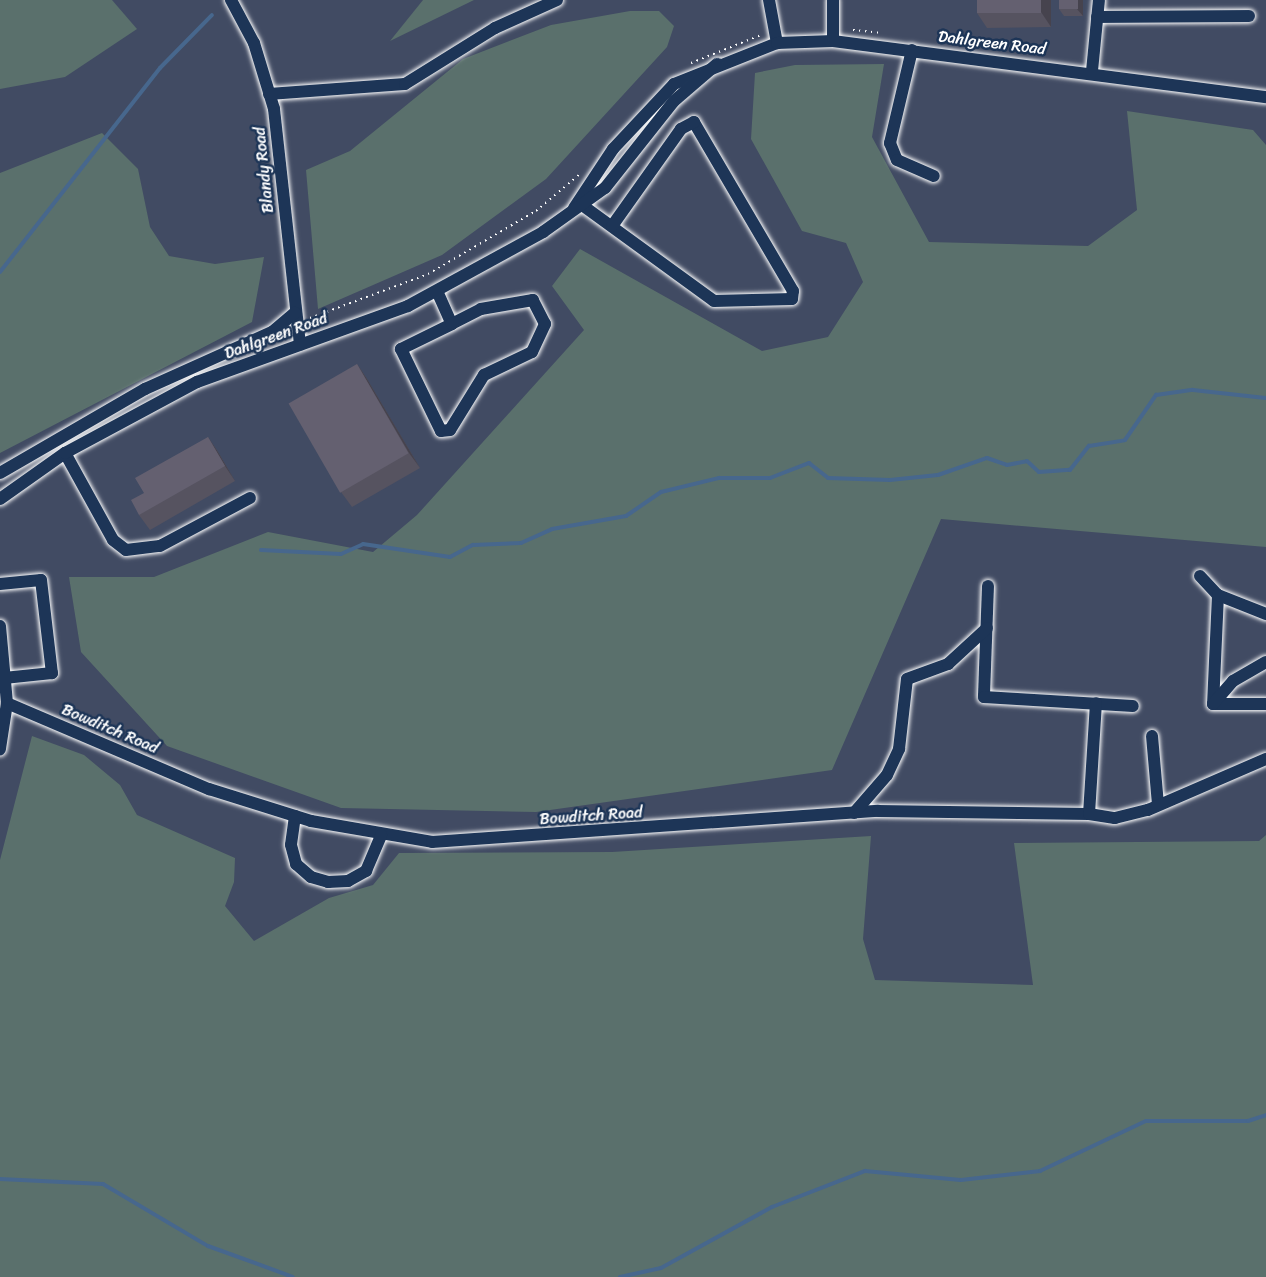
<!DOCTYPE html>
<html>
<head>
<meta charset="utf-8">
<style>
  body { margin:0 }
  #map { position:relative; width:1266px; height:1277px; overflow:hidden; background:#32425e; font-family:Sriracha,sans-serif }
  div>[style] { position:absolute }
  .built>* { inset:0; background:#414b63; transform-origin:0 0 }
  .green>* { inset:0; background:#5a706c }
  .stream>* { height:4px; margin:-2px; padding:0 2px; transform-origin:2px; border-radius:2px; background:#47678d }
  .path>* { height:2px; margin-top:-1px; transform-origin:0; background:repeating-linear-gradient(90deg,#fff 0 1.5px,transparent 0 6px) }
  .roads { filter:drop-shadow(0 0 2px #fff) drop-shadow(0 0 2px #fff) }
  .minor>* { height:12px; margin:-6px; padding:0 6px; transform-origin:6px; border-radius:6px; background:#1d3557 }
  .wall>* { inset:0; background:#565360 }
  .shaded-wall>* { inset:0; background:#46434e }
  .building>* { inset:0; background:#646070; transform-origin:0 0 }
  span { translate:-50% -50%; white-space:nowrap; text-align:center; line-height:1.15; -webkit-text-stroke:5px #1d3557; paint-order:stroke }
  .street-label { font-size:16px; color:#fff }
</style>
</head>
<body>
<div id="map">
  <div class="built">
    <div style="left:0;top:0;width:1266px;height:1277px"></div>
  </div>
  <div class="green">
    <div style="clip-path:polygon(0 0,112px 0,137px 29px,65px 77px,0 89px)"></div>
    <div style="clip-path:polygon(423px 0,474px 0,390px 41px)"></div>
    <div style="clip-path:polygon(630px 11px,659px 11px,674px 26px,667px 47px,546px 179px,442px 255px,318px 309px,306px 170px,350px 151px,463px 59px,551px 25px)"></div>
    <div style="clip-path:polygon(884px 64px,872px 137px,929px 242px,1088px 246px,1137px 210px,1127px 111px,1253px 130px,1266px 145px,1266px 547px,941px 519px,832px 770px,536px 812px,341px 808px,167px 746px,81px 652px,69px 577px,154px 577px,268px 532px,373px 552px,417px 515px,584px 330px,552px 286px,580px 249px,762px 351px,828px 337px,863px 282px,846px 243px,802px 231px,751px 139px,755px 73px,795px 65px)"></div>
    <div style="clip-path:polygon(102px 133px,138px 169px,150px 227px,169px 256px,215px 264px,264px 257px,252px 322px,0 453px,0 173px)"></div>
    <div style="clip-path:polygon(32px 736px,84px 755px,120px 785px,137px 815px,235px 858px,234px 882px,225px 906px,254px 941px,329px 898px,373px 885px,399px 853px,612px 852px,871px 836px,863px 939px,875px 980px,1033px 985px,1014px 843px,1259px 841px,1266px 835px,1266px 1277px,0 1277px,0 860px)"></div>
  </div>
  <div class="stream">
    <div style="left:0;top:272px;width:259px;rotate:-51.9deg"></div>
    <div style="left:160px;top:68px;width:74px;rotate:-45.5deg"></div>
    <div style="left:261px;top:550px;width:80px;rotate:2.9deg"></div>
    <div style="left:341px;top:554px;width:24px;rotate:-24deg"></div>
    <div style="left:363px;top:544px;width:88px;rotate:8.5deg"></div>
    <div style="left:450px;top:557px;width:26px;rotate:-28deg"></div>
    <div style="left:473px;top:545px;width:48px;rotate:-2.4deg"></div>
    <div style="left:521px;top:543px;width:34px;rotate:-24deg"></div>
    <div style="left:552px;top:529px;width:75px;rotate:-10deg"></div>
    <div style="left:626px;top:516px;width:42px;rotate:-34.4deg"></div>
    <div style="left:661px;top:492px;width:60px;rotate:-13.6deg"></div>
    <div style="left:719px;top:478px;width:51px"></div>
    <div style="left:770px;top:478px;width:42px;rotate:-21deg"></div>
    <div style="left:809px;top:463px;width:24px;rotate:38deg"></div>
    <div style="left:828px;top:478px;width:62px;rotate:1.8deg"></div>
    <div style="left:890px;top:480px;width:48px;rotate:-5.9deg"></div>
    <div style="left:938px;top:475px;width:52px;rotate:-19.1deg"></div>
    <div style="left:987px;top:458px;width:21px;rotate:19deg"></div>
    <div style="left:1007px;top:465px;width:20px;rotate:-11deg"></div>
    <div style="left:1027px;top:461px;width:16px;rotate:43deg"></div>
    <div style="left:1039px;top:472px;width:31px;rotate:-4deg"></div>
    <div style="left:1070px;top:470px;width:31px;rotate:-52deg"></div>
    <div style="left:1089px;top:446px;width:36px;rotate:-9deg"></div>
    <div style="left:1125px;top:440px;width:55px;rotate:-55.4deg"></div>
    <div style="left:1156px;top:395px;width:37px;rotate:-8deg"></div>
    <div style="left:1193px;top:390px;width:73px;rotate:6.3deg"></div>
    <div style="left:0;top:1179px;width:103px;rotate:2.8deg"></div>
    <div style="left:103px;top:1184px;width:122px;rotate:30.6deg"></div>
    <div style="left:208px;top:1246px;width:90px;rotate:20deg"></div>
    <div style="left:620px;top:1277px;width:42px;rotate:-12.4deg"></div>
    <div style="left:661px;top:1268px;width:127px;rotate:-28.8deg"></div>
    <div style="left:772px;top:1207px;width:100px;rotate:-21.2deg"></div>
    <div style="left:865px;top:1171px;width:96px;rotate:5.4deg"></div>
    <div style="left:961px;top:1180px;width:80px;rotate:-6.5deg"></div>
    <div style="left:1040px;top:1171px;width:117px;rotate:-25.3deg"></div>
    <div style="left:1146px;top:1121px;width:102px"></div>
    <div style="left:1248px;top:1121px;width:19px;rotate:-18deg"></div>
  </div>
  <div class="path">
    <div style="left:853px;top:30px;width:27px;rotate:6deg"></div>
    <div style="left:691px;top:63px;width:75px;rotate:-21.8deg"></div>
    <div style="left:310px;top:318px;width:126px;rotate:-20.4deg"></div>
    <div style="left:428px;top:274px;width:125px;rotate:-30.3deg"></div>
    <div style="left:536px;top:211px;width:57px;rotate:-40.1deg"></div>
  </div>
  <div class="roads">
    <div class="minor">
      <div style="left:231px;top:0;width:49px;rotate:61.9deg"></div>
      <div style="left:254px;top:43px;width:69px;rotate:73.1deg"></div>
      <div style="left:274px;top:109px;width:237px;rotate:83.7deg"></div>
      <div style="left:769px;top:0;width:44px;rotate:79.5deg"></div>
      <div style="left:1097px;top:17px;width:152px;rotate:-0.4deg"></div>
      <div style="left:833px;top:41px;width:41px;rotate:-90deg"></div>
      <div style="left:912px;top:50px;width:96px;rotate:103.3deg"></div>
      <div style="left:890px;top:143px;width:18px;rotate:68deg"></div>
      <div style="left:897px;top:160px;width:40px;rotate:23.4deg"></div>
      <div style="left:1092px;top:71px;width:71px;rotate:-84.4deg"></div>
      <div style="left:269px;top:94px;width:136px;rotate:-4.2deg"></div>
      <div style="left:405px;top:84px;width:106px;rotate:-31.9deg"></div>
      <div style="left:495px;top:28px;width:68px;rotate:-24.3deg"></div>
      <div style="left:582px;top:205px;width:163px;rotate:36deg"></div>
      <div style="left:714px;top:301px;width:78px;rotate:-1.5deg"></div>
      <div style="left:792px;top:299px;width:8px;rotate:-83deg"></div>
      <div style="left:793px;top:291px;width:196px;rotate:-120.4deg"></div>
      <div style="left:694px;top:122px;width:15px;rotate:152deg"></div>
      <div style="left:681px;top:129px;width:119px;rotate:125.4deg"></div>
      <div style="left:574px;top:208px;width:71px;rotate:-56.5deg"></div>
      <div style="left:613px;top:149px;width:89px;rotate:-46.8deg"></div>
      <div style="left:674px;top:84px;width:111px;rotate:-21.7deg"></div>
      <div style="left:777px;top:43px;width:56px;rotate:-2deg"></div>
      <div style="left:833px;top:41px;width:437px;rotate:7.4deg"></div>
      <div style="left:437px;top:291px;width:36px;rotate:66deg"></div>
      <div style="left:452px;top:324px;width:57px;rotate:153.9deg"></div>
      <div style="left:401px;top:349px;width:91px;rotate:64deg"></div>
      <div style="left:441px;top:431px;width:9px;rotate:-6deg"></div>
      <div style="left:450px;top:430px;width:65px;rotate:-58.3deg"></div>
      <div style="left:484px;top:375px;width:53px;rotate:-25.6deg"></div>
      <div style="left:532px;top:352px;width:31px;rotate:-65deg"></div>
      <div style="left:545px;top:324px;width:27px;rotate:-117deg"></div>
      <div style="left:533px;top:300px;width:53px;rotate:170.2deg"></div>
      <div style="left:481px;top:309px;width:33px;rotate:153deg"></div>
      <div style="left:65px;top:453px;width:99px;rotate:61.1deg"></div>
      <div style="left:113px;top:540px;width:16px;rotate:38deg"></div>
      <div style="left:126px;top:550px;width:34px;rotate:-7deg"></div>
      <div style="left:160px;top:546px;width:102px;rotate:-28.1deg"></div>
      <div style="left:0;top:473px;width:168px;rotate:-30.1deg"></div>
      <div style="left:145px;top:389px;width:139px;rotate:-24.2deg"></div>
      <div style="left:272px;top:332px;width:30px;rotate:-40deg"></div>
      <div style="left:0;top:499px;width:80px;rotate:-35.3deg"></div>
      <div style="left:65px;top:453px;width:150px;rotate:-28.3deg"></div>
      <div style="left:197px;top:382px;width:224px;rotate:-19.8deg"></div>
      <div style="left:408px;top:306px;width:154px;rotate:-28.7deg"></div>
      <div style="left:543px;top:232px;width:76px;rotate:-35.4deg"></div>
      <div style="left:605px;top:188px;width:111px;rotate:-51.6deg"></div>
      <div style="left:674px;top:101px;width:57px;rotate:-40.7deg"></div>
      <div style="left:1200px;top:576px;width:26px;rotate:47deg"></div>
      <div style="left:1218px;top:595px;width:109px;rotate:92.6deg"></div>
      <div style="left:1213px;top:704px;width:53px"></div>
      <div style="left:0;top:584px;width:41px;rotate:-5.6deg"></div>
      <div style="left:41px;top:580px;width:94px;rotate:83.3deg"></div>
      <div style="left:52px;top:673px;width:48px;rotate:174.1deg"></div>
      <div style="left:988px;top:586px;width:111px;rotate:92.1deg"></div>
      <div style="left:984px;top:697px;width:149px;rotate:3.5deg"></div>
      <div style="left:1218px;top:595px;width:52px;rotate:21.6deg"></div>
      <div style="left:0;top:626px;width:77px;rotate:84.8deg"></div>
      <div style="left:7px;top:703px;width:47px;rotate:98.7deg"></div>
      <div style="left:7px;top:703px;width:220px;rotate:23.1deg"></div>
      <div style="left:209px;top:789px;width:107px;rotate:17.4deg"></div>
      <div style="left:311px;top:821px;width:123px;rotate:9.8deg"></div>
      <div style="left:432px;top:842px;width:447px;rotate:-4deg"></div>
      <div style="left:878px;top:811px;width:211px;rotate:0.8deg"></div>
      <div style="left:1089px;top:814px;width:111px;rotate:-86.4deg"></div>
      <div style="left:1213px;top:704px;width:30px;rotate:-49deg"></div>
      <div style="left:1233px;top:681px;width:38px;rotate:-30deg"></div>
      <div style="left:1152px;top:736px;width:69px;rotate:85deg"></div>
      <div style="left:854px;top:813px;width:50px;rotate:-49deg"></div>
      <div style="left:887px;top:775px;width:29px;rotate:-65deg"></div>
      <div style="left:899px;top:749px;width:70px;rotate:-83.5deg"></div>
      <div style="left:907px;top:679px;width:44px;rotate:-20.1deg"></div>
      <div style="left:948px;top:664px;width:53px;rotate:-42.7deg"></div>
      <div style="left:1089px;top:814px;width:26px;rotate:9deg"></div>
      <div style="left:1115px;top:818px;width:34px;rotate:-14deg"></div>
      <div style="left:1148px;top:810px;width:129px;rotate:-23.4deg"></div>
      <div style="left:295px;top:816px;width:29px;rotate:98deg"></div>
      <div style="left:291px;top:845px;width:20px;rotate:75deg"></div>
      <div style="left:296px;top:864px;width:20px;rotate:41deg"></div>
      <div style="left:311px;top:877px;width:18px;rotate:16deg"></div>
      <div style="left:328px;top:882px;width:20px;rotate:-3deg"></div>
      <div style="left:348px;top:881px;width:21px;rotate:-29deg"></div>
      <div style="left:366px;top:871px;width:39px;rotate:-67deg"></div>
    </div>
  </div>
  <div class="wall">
    <div style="clip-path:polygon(977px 0,1051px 0,1051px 27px,987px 28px,977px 13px)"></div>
    <div style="clip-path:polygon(1059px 0,1083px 0,1083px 16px,1064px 16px,1059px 9px)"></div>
    <div style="clip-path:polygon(357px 364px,367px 379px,420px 468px,352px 507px,341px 492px)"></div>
    <div style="clip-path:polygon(208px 437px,218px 452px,235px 481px,150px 530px,139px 515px,144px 493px)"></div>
  </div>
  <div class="shaded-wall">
    <div style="clip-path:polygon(1041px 0,1051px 0,1051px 27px,1041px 12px)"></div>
    <div style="clip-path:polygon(1078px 0,1083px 0,1083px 16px,1077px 9px)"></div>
    <div style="clip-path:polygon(357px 364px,367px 379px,420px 468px,409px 453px)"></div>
    <div style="clip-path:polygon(208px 437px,218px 452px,235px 481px,225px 466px)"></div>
  </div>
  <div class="building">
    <div style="left:977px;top:0;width:64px;height:13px"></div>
    <div style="left:1059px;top:0;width:19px;height:9px"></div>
    <div style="left:357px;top:364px;width:103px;height:79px;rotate:60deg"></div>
    <div style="clip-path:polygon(208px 437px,225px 466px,139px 515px,131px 500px,144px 493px,135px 478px)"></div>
  </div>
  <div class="street-label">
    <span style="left:992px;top:43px;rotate:7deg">Dahlgreen Road</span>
    <span style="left:264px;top:170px;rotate:-96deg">Blandy Road</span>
    <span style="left:276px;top:336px;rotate:-20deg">Dahlgreen Road</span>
    <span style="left:110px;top:729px;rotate:23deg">Bowditch Road</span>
    <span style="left:591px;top:816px;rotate:-4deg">Bowditch Road</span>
  </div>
</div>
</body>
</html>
